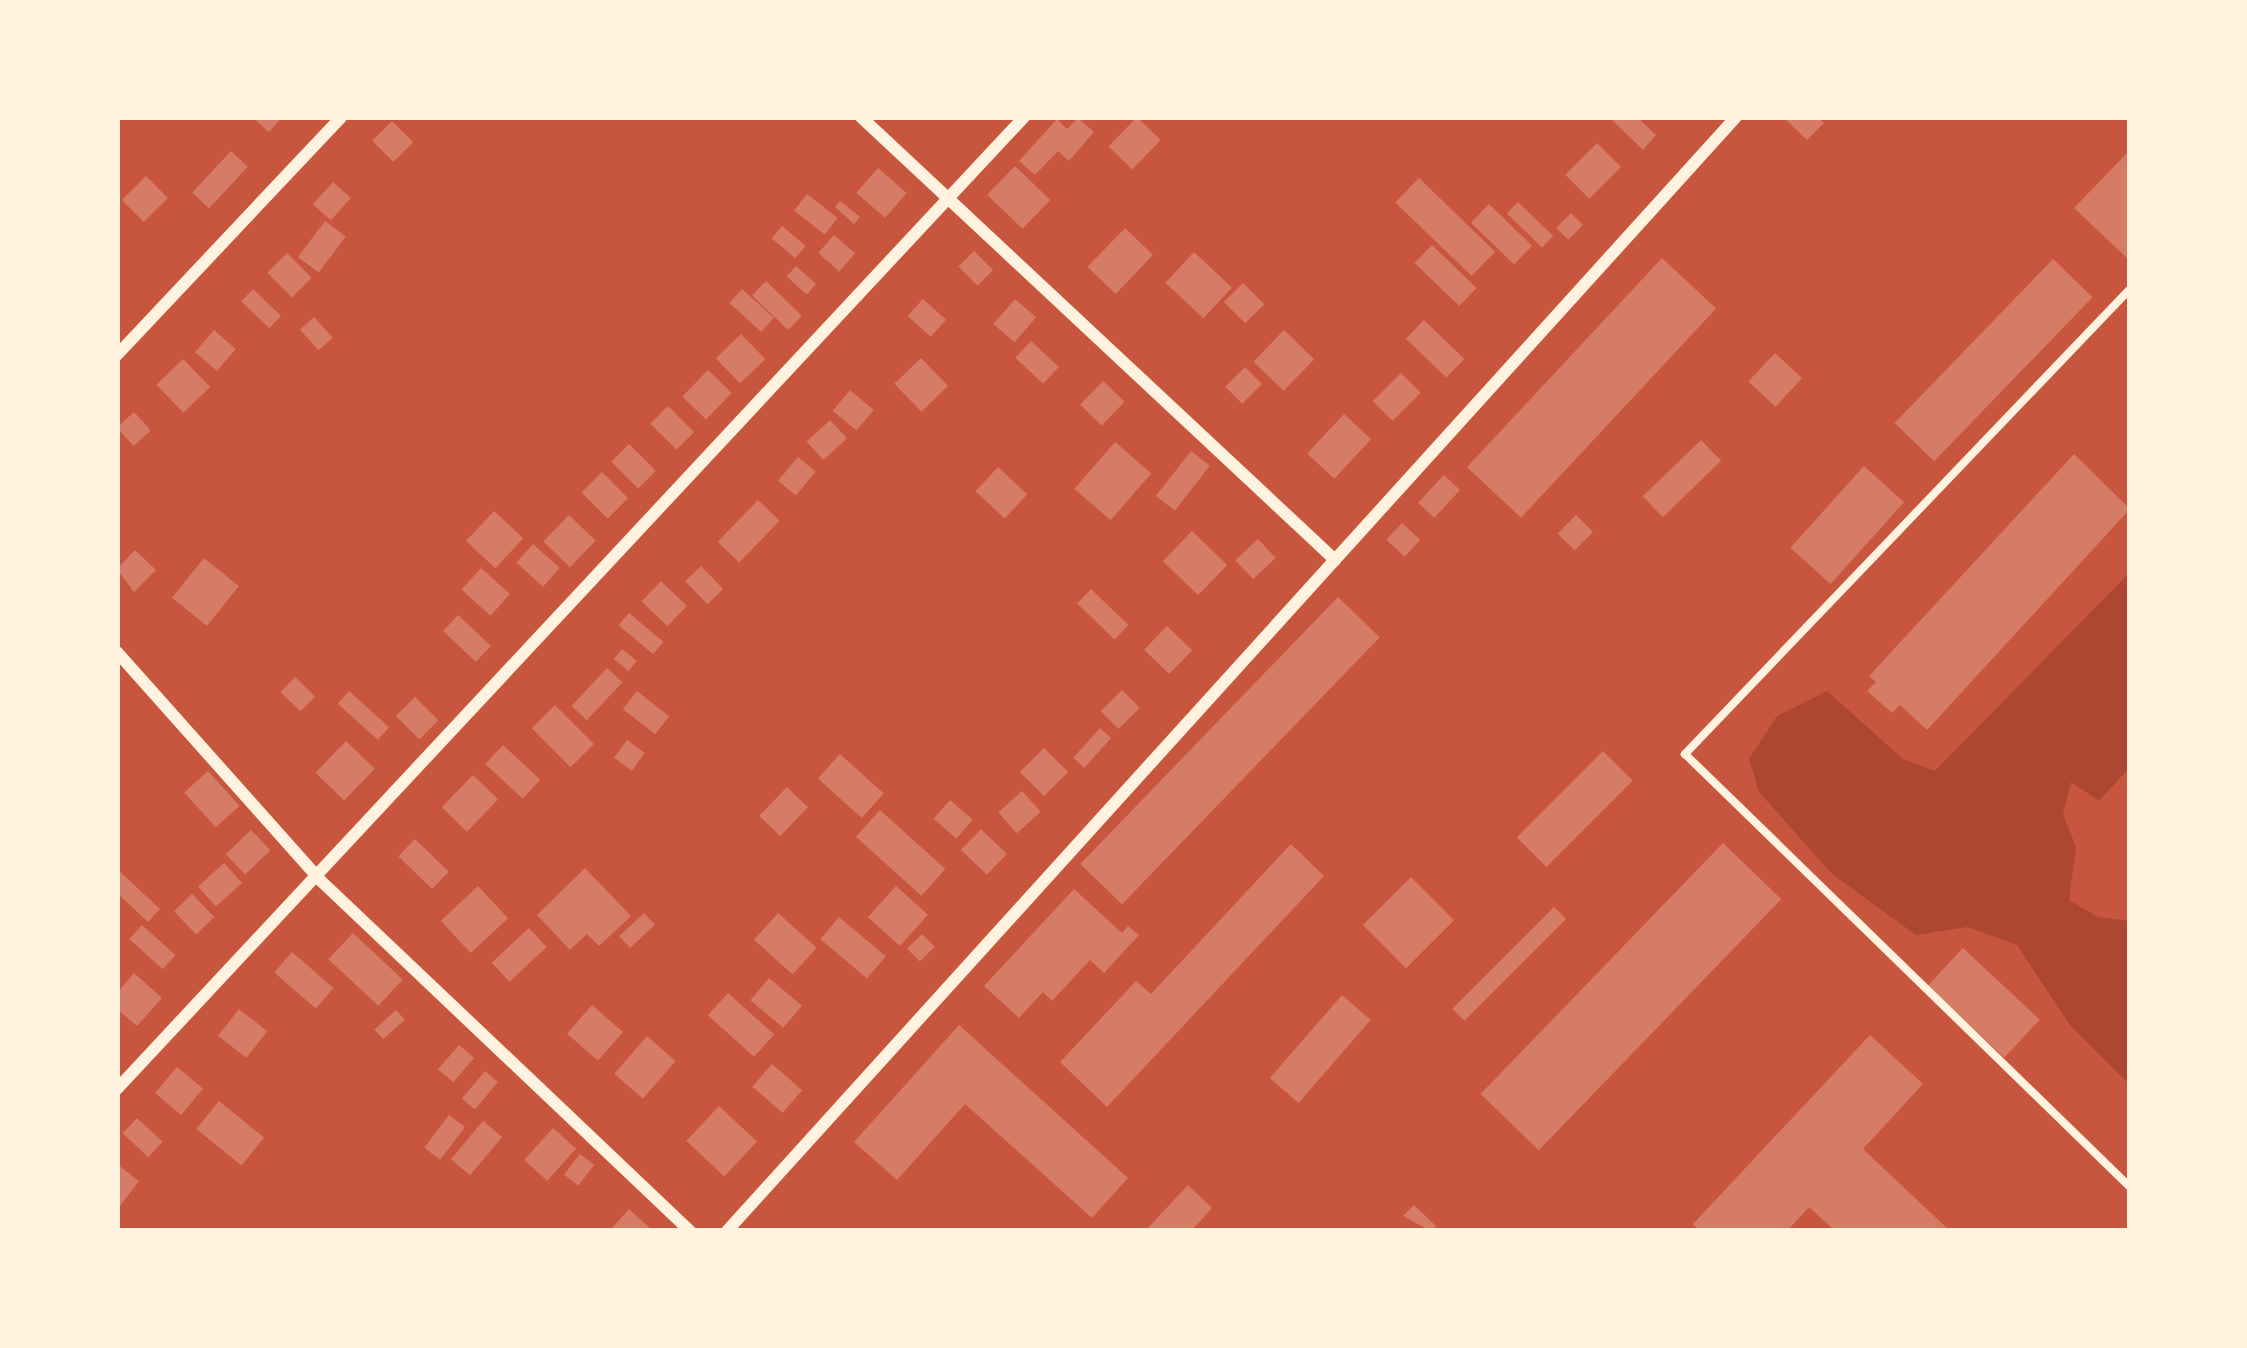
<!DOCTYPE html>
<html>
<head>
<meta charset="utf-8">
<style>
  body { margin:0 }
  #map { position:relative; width:2247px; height:1348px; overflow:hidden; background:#c8553d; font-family:Raleway,sans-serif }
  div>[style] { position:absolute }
  .green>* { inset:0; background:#ae4732 }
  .building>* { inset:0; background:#d67c66; transform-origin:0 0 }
  .service>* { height:8px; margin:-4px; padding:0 4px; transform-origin:4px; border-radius:4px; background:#fff3e0 }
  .minor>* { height:12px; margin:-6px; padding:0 6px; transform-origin:6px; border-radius:6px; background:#fff3e0 }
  span { translate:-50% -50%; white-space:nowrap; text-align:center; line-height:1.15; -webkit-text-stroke:9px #fff3e0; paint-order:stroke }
  .frame { position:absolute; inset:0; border:120px solid #fff3e0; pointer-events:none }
</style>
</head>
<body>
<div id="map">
  <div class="green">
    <div style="clip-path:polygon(2130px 572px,2130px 767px,2099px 801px,2071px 782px,2063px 814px,2076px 847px,2069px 900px,2098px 917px,2130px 921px,2130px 1085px,2070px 1025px,2017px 945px,1968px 927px,1916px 935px,1832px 874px,1759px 792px,1749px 759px,1777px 716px,1827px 691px,1903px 759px,1935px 771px)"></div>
  </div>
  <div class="building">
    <div style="clip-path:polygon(252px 117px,282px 117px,269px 132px)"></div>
    <div style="left:1137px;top:117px;width:33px;height:41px;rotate:44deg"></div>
    <div style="clip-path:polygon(1609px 117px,1637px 117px,1656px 135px,1643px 150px)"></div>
    <div style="clip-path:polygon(1783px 117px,1817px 117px,1824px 123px,1807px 140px)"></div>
    <div style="clip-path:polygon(1078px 118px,1094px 132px,1069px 161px,1058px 151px,1035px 175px,1019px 161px,1057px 119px,1067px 129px)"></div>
    <div style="left:392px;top:121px;width:30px;height:28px;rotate:45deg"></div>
    <div style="left:1597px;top:143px;width:34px;height:45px;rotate:45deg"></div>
    <div style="clip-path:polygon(2130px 150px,2130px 261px,2074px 208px)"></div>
    <div style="left:231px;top:151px;width:23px;height:57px;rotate:43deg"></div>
    <div style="left:1015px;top:166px;width:49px;height:40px;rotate:44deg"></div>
    <div style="left:878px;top:168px;width:38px;height:33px;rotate:41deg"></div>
    <div style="left:146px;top:176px;width:31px;height:34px;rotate:45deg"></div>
    <div style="left:1419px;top:178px;width:106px;height:34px;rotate:44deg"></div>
    <div style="left:333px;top:182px;width:24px;height:30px;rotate:42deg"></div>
    <div style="left:807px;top:194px;width:39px;height:21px;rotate:38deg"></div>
    <div style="clip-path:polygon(840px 201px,860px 217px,854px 224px,835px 207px)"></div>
    <div style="left:1518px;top:202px;width:49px;height:16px;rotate:44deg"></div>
    <div style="left:1489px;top:204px;width:60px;height:26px;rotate:44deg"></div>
    <div style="left:1571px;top:213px;width:17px;height:21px;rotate:45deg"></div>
    <div style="left:325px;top:221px;width:26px;height:45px;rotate:37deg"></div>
    <div style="left:782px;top:226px;width:31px;height:16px;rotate:40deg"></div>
    <div style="left:1125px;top:228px;width:39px;height:54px;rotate:44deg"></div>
    <div style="left:834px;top:235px;width:28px;height:24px;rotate:41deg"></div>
    <div style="left:1432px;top:245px;width:62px;height:25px;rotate:44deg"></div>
    <div style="left:974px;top:251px;width:27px;height:22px;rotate:45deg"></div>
    <div style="left:1194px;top:252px;width:52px;height:42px;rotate:43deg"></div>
    <div style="left:287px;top:253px;width:35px;height:28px;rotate:45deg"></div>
    <div style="left:1662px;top:258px;width:74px;height:286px;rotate:43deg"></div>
    <div style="left:2053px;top:259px;width:55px;height:228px;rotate:44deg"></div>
    <div style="left:796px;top:266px;width:27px;height:14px;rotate:42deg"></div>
    <div style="left:766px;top:281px;width:50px;height:20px;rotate:44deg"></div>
    <div style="left:1243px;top:283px;width:30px;height:27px;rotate:45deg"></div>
    <div style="left:253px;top:289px;width:39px;height:17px;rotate:44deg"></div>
    <div style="left:742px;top:289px;width:43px;height:19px;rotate:42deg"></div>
    <div style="left:923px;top:299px;width:31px;height:23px;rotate:42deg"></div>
    <div style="left:1015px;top:299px;width:28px;height:33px;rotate:41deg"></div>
    <div style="left:314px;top:317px;width:28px;height:19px;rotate:48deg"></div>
    <div style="left:1424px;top:320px;width:56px;height:26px;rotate:44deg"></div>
    <div style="left:214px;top:330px;width:29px;height:29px;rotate:41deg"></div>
    <div style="left:1284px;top:330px;width:42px;height:44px;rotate:44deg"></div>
    <div style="left:741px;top:334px;width:35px;height:35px;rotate:46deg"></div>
    <div style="left:1031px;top:341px;width:38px;height:23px;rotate:43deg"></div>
    <div style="left:1775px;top:353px;width:37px;height:39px;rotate:43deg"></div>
    <div style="left:921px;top:358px;width:39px;height:37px;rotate:46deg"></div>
    <div style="left:183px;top:359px;width:39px;height:37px;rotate:46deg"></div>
    <div style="left:1245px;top:367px;width:24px;height:28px;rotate:45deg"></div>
    <div style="left:708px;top:370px;width:33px;height:37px;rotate:44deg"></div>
    <div style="left:1401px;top:373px;width:28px;height:40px;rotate:45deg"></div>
    <div style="left:1103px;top:381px;width:30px;height:33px;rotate:44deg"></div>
    <div style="left:850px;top:390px;width:31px;height:27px;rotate:40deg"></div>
    <div style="left:668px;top:406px;width:37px;height:25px;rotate:45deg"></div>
    <div style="left:134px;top:412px;width:25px;height:23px;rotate:48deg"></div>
    <div style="left:1344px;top:414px;width:37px;height:54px;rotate:43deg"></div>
    <div style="left:830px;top:420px;width:25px;height:32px;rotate:47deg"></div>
    <div style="left:1701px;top:440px;width:29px;height:81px;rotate:46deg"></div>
    <div style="left:1115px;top:442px;width:48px;height:62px;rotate:41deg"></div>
    <div style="left:629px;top:444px;width:38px;height:25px;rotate:45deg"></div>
    <div style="left:1191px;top:451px;width:24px;height:57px;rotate:38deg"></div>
    <div style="clip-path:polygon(2074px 454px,2130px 509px,1927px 730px,1900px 705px,1892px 713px,1867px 691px,1876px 682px,1869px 676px)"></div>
    <div style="left:798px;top:457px;width:23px;height:31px;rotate:40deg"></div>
    <div style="left:1864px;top:466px;width:54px;height:110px;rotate:42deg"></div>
    <div style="left:998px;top:467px;width:40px;height:33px;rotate:43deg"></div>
    <div style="left:602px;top:472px;width:37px;height:29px;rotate:45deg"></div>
    <div style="left:1444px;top:475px;width:22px;height:38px;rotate:43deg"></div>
    <div style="left:758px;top:500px;width:30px;height:58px;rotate:44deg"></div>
    <div style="left:494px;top:511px;width:40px;height:41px;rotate:43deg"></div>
    <div style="left:569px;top:515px;width:37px;height:37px;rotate:44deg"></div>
    <div style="left:1576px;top:515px;width:24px;height:26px;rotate:45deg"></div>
    <div style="left:1402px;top:523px;width:25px;height:23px;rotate:43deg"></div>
    <div style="left:1192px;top:531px;width:49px;height:42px;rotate:44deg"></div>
    <div style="left:1258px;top:539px;width:26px;height:31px;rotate:47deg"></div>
    <div style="left:533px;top:544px;width:36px;height:25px;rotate:42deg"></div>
    <div style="clip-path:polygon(135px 550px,156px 570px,134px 592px,117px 569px)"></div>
    <div style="left:204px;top:558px;width:45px;height:51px;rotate:39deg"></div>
    <div style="left:701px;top:566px;width:32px;height:22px;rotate:46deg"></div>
    <div style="left:481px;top:568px;width:39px;height:29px;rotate:42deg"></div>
    <div style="left:661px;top:581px;width:36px;height:28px;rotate:44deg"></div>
    <div style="left:1091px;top:589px;width:52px;height:20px;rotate:44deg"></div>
    <div style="left:1338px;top:597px;width:58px;height:371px;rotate:44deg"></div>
    <div style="left:629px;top:613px;width:45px;height:16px;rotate:40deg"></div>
    <div style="left:458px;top:615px;width:45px;height:22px;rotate:43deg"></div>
    <div style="left:1167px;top:626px;width:35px;height:33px;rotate:44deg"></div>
    <div style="left:622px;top:649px;width:19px;height:13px;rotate:39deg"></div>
    <div style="left:607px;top:668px;width:21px;height:52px;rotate:43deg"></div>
    <div style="left:295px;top:677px;width:28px;height:21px;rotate:44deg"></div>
    <div style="left:1122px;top:690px;width:25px;height:30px;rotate:45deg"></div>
    <div style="left:349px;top:691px;width:54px;height:17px;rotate:42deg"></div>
    <div style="left:637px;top:691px;width:41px;height:23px;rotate:38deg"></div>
    <div style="left:415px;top:697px;width:33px;height:27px;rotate:45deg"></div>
    <div style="left:555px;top:705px;width:55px;height:33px;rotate:45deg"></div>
    <div style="left:1100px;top:728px;width:15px;height:40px;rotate:42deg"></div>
    <div style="left:627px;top:740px;width:22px;height:22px;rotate:36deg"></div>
    <div style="left:346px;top:741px;width:40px;height:44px;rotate:44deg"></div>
    <div style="left:503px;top:745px;width:51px;height:26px;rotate:43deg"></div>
    <div style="left:1044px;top:748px;width:34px;height:34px;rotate:45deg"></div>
    <div style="left:1603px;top:751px;width:42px;height:122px;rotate:45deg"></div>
    <div style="left:840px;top:754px;width:59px;height:33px;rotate:42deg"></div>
    <div style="left:208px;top:771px;width:47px;height:32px;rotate:48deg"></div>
    <div style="left:473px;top:775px;width:35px;height:45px;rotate:44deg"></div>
    <div style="left:787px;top:787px;width:29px;height:40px;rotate:44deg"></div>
    <div style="left:1022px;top:791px;width:28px;height:32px;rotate:48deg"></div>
    <div style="left:950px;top:800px;width:30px;height:25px;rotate:41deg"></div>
    <div style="left:880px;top:810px;width:88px;height:36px;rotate:42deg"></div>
    <div style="left:981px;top:829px;width:36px;height:29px;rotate:44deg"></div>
    <div style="left:251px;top:830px;width:28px;height:35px;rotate:46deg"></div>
    <div style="left:415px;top:839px;width:47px;height:24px;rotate:44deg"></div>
    <div style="left:1723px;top:843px;width:81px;height:349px;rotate:44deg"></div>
    <div style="clip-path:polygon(1291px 844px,1324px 876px,1107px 1107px,1060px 1062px,1136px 981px,1151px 994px)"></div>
    <div style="left:224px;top:863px;width:27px;height:35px;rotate:48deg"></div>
    <div style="clip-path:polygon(585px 868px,631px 916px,599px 946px,587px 934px,570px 950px,537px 915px)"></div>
    <div style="clip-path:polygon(117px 869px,160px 909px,148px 922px,117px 893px)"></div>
    <div style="left:1411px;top:877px;width:61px;height:68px;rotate:45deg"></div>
    <div style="left:478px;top:886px;width:44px;height:51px;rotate:47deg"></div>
    <div style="left:896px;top:886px;width:43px;height:42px;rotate:42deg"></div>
    <div style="clip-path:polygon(1074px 889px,1122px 933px,1128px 926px,1139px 935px,1104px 973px,1090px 960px,1052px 1001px,1043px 992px,1019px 1018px,984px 986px)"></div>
    <div style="left:192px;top:894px;width:32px;height:25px;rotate:46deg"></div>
    <div style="left:1554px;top:907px;width:17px;height:144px;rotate:45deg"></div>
    <div style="left:644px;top:913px;width:16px;height:34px;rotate:47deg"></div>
    <div style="left:778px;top:913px;width:52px;height:36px;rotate:42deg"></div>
    <div style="left:839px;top:917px;width:61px;height:29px;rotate:40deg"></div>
    <div style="left:142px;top:925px;width:45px;height:19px;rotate:42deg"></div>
    <div style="left:529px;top:928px;width:26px;height:51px;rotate:47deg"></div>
    <div style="left:353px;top:933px;width:68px;height:36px;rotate:43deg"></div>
    <div style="left:922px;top:934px;width:18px;height:21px;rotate:45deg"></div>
    <div style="left:1963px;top:948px;width:105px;height:52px;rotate:43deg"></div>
    <div style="left:292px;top:952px;width:55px;height:27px;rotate:41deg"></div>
    <div style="clip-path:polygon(134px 973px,162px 998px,137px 1026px,117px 1009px,117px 993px)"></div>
    <div style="left:769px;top:978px;width:43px;height:29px;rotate:40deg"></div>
    <div style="left:728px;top:993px;width:62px;height:30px;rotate:42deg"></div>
    <div style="left:1342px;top:995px;width:38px;height:110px;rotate:41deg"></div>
    <div style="left:592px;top:1005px;width:41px;height:38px;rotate:41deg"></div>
    <div style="left:239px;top:1009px;width:36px;height:34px;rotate:38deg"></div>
    <div style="left:396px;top:1010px;width:13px;height:29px;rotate:48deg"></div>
    <div style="clip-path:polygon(959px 1025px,1128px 1178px,1092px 1218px,965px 1104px,897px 1180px,854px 1142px)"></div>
    <div style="clip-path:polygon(1870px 1035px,1923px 1084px,1863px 1149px,1950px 1231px,1835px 1231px,1809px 1207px,1787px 1231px,1700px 1231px,1693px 1224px)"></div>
    <div style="left:647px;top:1036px;width:38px;height:50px;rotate:41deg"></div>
    <div style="left:459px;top:1045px;width:20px;height:32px;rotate:41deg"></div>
    <div style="left:772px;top:1064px;width:40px;height:30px;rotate:41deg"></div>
    <div style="left:177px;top:1067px;width:34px;height:34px;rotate:40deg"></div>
    <div style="left:485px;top:1071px;width:17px;height:36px;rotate:40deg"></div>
    <div style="left:219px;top:1101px;width:58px;height:36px;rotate:39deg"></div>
    <div style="left:719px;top:1106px;width:52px;height:48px;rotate:43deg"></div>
    <div style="left:449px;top:1115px;width:20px;height:41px;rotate:37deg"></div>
    <div style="left:137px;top:1118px;width:35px;height:21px;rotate:43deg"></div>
    <div style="left:483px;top:1121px;width:25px;height:50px;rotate:40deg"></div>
    <div style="left:553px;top:1128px;width:31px;height:43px;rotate:42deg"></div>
    <div style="left:580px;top:1154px;width:18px;height:26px;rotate:38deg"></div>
    <div style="clip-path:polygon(117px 1164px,139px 1181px,117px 1210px)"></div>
    <div style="clip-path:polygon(1188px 1185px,1212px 1208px,1191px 1231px,1145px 1231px)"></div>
    <div style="clip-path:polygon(1414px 1205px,1436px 1226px,1431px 1231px,1403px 1216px)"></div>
    <div style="clip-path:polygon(629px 1209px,653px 1231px,609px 1231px)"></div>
  </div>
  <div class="service">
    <div style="left:2130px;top:289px;width:644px;rotate:133.74deg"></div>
    <div style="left:1685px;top:754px;width:621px;rotate:44.22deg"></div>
  </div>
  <div class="minor">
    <div style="left:861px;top:117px;width:649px;rotate:43.06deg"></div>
    <div style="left:117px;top:355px;width:327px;rotate:-46.7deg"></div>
    <div style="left:117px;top:652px;width:305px;rotate:48.3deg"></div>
    <div style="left:320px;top:880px;width:510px;rotate:43.49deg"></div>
    <div style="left:117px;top:1089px;width:1329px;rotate:-46.98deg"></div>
    <div style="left:727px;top:1231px;width:1503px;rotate:-47.83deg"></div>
  </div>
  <div class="frame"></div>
</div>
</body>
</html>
